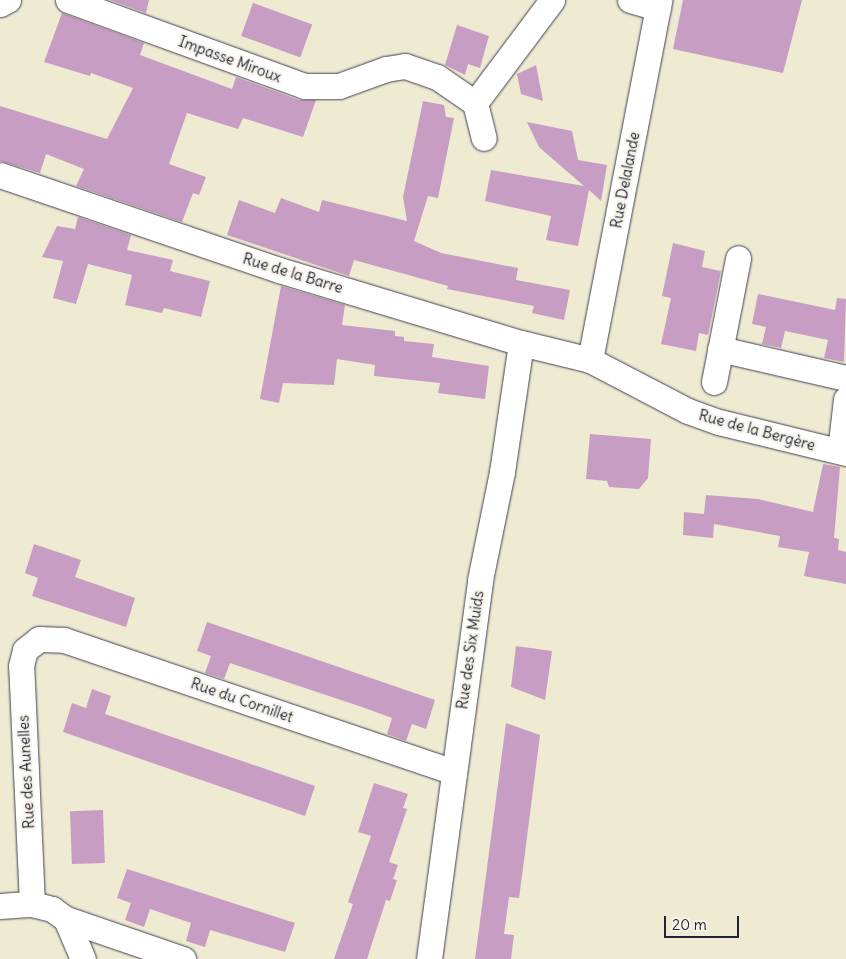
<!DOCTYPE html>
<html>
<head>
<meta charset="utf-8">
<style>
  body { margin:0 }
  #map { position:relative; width:846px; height:959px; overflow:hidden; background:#efead2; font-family:Delius,sans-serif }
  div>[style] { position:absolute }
  .building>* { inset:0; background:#c79dc4; transform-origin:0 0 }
  .roads { filter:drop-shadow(0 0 1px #414052) drop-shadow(0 0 1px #414052) }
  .minor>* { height:25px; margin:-12.5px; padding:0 12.5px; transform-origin:12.5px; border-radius:12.5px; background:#fff }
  span { translate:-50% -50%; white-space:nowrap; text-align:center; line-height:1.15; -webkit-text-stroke:4.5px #f7f3e8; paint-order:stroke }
  .street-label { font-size:15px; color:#22223b }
  .scale { position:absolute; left:664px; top:916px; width:75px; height:22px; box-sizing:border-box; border:2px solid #22223b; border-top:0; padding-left:6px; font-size:15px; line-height:18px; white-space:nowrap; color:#22223b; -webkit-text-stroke:4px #f7f3e8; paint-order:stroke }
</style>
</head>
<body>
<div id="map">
  <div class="building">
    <div style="clip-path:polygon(110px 0,149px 0,146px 13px)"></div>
    <div style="clip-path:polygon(683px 0,802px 0,783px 73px,673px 49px)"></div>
    <div style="left:253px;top:3px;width:63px;height:35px;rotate:20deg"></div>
    <div style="clip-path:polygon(62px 13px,144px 43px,140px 55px,232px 89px,236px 77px,299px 100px,316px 100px,303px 137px,243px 118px,238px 129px,187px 113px,169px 164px,206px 177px,199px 195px,193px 193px,182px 222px,76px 186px,84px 169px,46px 154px,40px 173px,0 161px,0 106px,107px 139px,133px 88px,91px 73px,90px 76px,44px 62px)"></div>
    <div style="clip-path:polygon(457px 25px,489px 36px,480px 68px,468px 64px,465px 75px,445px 65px)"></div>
    <div style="clip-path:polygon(536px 65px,543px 101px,521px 94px,517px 74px)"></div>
    <div style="clip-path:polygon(423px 101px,444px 105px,446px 117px,454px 118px,438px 198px,428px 196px,414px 241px,441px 253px,518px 268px,516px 280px,570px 290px,564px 320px,532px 313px,534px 306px,447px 289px,448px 286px,354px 260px,349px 276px,227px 235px,239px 200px,275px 213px,281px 198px,319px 212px,322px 200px,407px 221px,403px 197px)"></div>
    <div style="clip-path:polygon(527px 122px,572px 131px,578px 160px,607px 165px,601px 201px,589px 190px,578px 246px,546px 240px,551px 216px,485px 201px,491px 170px,584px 186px,539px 147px)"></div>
    <div style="clip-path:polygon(78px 217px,131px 235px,127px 250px,173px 260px,170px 271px,210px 281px,201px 317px,164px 308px,162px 313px,125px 305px,132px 275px,88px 264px,76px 304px,53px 298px,63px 261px,42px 257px,57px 226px,75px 229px)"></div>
    <div style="clip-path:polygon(673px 243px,705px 251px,702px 267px,721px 271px,708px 335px,699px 333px,696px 351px,661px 344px,671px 298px,662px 296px)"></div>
    <div style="clip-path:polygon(281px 286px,345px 305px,342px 325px,395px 331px,395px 336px,404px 337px,404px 341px,434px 344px,432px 357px,489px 366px,485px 399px,438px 393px,440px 383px,374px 376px,375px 365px,337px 359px,334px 385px,283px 383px,279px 403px,260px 399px)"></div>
    <div style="clip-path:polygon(758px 294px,835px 310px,837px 298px,846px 299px,844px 362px,824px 358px,828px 340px,785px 331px,781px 348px,762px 344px,766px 327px,752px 324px)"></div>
    <div style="clip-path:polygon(590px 434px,651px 439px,648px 478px,639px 489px,609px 487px,607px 481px,586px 479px)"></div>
    <div style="clip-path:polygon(823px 464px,840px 467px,834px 538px,839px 539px,838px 550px,846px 552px,846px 584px,804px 576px,809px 552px,778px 547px,780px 536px,714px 524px,713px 538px,683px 535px,684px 512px,704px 514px,706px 495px,758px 499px,813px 512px)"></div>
    <div style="clip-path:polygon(34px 544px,81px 560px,75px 577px,135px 598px,126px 627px,32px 596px,38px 578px,25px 573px)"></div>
    <div style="clip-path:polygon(207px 622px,435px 700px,426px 729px,412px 724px,406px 741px,387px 734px,392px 718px,362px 707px,230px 663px,224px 679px,205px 673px,211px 656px,197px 651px)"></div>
    <div style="clip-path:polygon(516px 646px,552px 651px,545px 700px,511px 687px)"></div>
    <div style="clip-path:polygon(92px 689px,111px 696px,105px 714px,315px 786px,305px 816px,63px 732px,72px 703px,86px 708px)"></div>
    <div style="clip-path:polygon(506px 723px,540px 735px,525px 853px,519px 898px,509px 897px,504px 934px,514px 935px,511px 959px,475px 959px)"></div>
    <div style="clip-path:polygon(374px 783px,408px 794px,403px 808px,407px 809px,389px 862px,398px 865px,393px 879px,397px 880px,390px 901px,386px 900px,367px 959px,334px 959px,353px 904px,348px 902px,371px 836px,358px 832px)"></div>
    <div style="left:103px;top:810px;width:53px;height:33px;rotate:88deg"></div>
    <div style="clip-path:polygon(127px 869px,295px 923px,285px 952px,210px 930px,205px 947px,186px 941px,191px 923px,150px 909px,144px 927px,125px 920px,131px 903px,117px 898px)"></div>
  </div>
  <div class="roads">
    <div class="minor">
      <div style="left:68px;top:0;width:251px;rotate:20deg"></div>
      <div style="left:304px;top:86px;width:35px"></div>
      <div style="left:339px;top:86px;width:50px;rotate:-19.9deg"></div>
      <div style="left:386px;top:69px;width:19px;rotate:-9deg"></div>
      <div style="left:405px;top:66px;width:34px;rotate:19deg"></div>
      <div style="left:437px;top:77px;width:46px;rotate:34.4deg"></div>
      <div style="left:475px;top:103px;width:129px;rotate:-53.2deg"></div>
      <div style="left:630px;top:0;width:29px;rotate:16deg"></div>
      <div style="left:0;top:4px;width:9px;rotate:-27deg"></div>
      <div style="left:475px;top:103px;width:36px;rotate:76deg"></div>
      <div style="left:0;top:175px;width:295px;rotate:18.8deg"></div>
      <div style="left:279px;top:270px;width:253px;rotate:16.8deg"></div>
      <div style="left:521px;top:343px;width:71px;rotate:13.8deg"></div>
      <div style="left:590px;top:360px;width:110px;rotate:27.5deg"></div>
      <div style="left:688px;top:411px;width:33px;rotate:20deg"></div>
      <div style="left:719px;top:422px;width:131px;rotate:13.7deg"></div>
      <div style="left:720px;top:349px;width:129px;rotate:13deg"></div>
      <div style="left:590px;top:360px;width:367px;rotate:-79.1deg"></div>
      <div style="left:714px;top:382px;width:126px;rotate:-79deg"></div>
      <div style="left:840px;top:451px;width:52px;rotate:-83.4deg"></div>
      <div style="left:32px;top:904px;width:238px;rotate:-92.6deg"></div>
      <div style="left:21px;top:666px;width:16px;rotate:-76deg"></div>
      <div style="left:25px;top:650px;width:18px;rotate:-38deg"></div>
      <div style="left:39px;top:639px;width:25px;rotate:2deg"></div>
      <div style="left:64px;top:640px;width:411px;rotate:18.7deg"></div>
      <div style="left:0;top:906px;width:32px;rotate:-4deg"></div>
      <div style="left:32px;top:904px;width:21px;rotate:14deg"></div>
      <div style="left:52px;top:909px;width:17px;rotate:36deg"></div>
      <div style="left:66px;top:919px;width:43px;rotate:67deg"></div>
      <div style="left:66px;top:919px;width:124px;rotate:18.9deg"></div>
      <div style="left:429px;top:959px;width:382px;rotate:-82.3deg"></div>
      <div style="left:480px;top:580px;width:110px;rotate:-78.5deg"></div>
      <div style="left:502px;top:472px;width:130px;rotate:-81.6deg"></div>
    </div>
  </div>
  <div class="street-label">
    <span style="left:230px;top:59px;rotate:20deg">Impasse Miroux</span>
    <span style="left:625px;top:180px;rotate:-79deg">Rue Delalande</span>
    <span style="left:293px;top:273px;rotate:17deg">Rue de la Barre</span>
    <span style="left:757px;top:430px;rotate:15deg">Rue de la Bergère</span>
    <span style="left:470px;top:650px;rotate:-82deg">Rue des Six Muids</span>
    <span style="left:242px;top:700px;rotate:19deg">Rue du Cornillet</span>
    <span style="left:26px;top:772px;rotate:-93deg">Rue des Aunelles</span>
  </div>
  <div class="scale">20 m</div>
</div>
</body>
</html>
